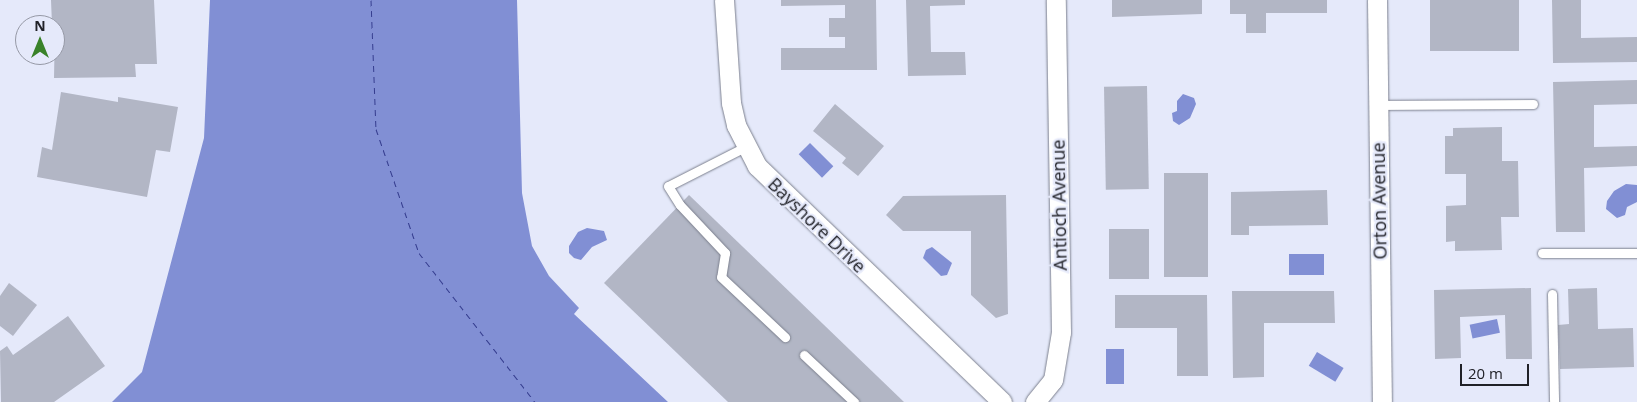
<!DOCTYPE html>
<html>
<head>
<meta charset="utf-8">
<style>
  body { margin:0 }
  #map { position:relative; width:1637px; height:402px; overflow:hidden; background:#e5e9fa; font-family:"Open Sans",sans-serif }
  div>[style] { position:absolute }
  .water>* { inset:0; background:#818fd4; transform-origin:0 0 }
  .ferry>* { height:1px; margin-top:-0.5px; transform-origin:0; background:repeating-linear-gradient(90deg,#353d8f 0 6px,transparent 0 11px) }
  .building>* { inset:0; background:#b2b6c5; transform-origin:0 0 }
  .roads { filter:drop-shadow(0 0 1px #7c808e) drop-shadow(0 0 1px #7c808e) }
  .service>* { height:9px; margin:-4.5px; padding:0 4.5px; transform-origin:4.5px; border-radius:4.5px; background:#fff }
  .minor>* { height:19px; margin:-9.5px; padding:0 9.5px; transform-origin:9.5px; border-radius:9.5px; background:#fff }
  span { translate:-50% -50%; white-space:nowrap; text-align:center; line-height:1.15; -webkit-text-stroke:4.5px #e5e9fa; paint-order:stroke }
  .street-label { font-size:18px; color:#202127 }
  .north { position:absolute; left:15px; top:15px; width:50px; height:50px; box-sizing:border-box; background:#e5e9fa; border:1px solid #9699a6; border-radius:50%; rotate:0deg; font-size:14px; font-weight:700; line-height:20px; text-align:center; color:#202127 }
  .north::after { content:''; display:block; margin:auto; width:18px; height:22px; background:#398229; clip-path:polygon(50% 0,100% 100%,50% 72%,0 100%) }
  .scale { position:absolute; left:1460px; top:364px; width:69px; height:22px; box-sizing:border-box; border:2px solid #202127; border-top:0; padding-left:6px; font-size:15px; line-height:18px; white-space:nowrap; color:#202127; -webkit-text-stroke:4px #e5e9fa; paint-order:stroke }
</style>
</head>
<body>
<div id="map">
  <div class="water">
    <div style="clip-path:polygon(210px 0,517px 0,522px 193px,532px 246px,549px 276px,579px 308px,574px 314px,668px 402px,112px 402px,142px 372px,204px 138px)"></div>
    <div style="clip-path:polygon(1183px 94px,1194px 98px,1196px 104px,1190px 118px,1179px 125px,1173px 121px,1172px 113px,1177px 111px,1177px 101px)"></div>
    <div style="left:810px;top:143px;width:33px;height:16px;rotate:45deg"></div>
    <div style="clip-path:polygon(1626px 184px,1637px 185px,1637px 202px,1627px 207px,1625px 215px,1617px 218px,1606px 209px,1607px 201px,1614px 191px)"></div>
    <div style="clip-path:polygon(587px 228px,604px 231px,607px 240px,592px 247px,581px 260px,574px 258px,569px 253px,569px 246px,578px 232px)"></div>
    <div style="clip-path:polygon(932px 247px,952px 263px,947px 275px,941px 276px,923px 258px,926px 250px)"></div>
    <div style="left:1324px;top:254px;width:21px;height:35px;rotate:90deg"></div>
    <div style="left:1497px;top:319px;width:14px;height:28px;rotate:78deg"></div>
    <div style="left:1106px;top:349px;width:18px;height:35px"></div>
    <div style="left:1317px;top:352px;width:31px;height:16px;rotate:31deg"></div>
  </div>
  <div class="ferry">
    <div style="left:371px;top:0;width:129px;rotate:87.8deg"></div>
    <div style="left:376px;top:129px;width:131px;rotate:70.9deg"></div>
    <div style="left:419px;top:253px;width:189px;rotate:52.1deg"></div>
  </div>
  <div class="building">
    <div style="clip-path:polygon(51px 0,154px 0,157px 64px,135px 64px,136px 77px,54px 78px,55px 25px,52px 25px)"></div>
    <div style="clip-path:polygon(781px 0,876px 0,877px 70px,781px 70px,781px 48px,845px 48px,845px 37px,829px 37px,829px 18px,845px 18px,845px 5px,781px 6px)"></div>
    <div style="clip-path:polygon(906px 0,965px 0,965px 5px,930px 6px,931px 52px,965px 52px,966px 75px,908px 76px)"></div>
    <div style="clip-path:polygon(1112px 0,1202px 0,1202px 14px,1112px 17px)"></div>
    <div style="clip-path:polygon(1230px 0,1327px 0,1327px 13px,1266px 13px,1266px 33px,1246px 33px,1246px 14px,1230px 14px)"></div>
    <div style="left:1430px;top:0;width:89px;height:51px"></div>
    <div style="clip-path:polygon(1552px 0,1581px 0,1581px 38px,1637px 37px,1637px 62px,1553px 63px)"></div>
    <div style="clip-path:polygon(1637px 80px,1637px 104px,1594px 105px,1594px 147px,1637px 146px,1637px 166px,1584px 168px,1585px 232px,1556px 232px,1553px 82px)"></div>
    <div style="left:1147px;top:86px;width:103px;height:43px;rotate:89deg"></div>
    <div style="clip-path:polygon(61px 92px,118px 102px,118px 97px,178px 107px,170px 152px,156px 150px,147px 197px,37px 177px,42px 147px,52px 150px)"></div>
    <div style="clip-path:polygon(835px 104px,884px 146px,858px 176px,842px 163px,846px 158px,813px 131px)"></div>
    <div style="clip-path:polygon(1502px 127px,1502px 161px,1518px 161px,1519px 217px,1501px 217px,1502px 250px,1455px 251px,1455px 241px,1446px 242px,1446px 206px,1466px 205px,1466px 174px,1445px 174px,1445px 136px,1453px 136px,1453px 128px)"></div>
    <div style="left:1164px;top:173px;width:44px;height:104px"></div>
    <div style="clip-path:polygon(1327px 190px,1328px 225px,1249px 226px,1249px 235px,1231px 235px,1231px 192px)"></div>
    <div style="clip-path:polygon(689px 195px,904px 402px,728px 402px,604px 283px)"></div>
    <div style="clip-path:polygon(1006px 195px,1008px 314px,996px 318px,971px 295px,971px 231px,903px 231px,886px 215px,903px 196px)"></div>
    <div style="left:1109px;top:229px;width:40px;height:50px"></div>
    <div style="clip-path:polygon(9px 283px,37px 305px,13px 336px,0 326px,0 296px)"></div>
    <div style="clip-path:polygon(1531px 288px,1532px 359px,1506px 359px,1505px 315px,1460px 317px,1461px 358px,1435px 359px,1434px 290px)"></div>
    <div style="clip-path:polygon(1597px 288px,1598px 329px,1633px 328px,1634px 367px,1560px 369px,1558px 325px,1569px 324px,1568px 289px)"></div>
    <div style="clip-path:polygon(1232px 291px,1334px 291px,1335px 323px,1264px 323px,1264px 377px,1233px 378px)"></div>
    <div style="clip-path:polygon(1115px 295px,1207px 295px,1208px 376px,1177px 376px,1177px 328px,1115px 328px)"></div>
    <div style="clip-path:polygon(68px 316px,105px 366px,54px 402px,1px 402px,0 351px,7px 346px,13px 355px)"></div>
  </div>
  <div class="roads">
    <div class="service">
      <div style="left:1378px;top:105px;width:155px;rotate:-0.4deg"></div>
      <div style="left:745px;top:147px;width:86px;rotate:153.1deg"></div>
      <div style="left:668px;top:186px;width:22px;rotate:58deg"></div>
      <div style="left:680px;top:205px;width:66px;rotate:46.8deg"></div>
      <div style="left:725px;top:253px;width:24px;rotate:99deg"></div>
      <div style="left:721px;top:277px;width:88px;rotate:43.2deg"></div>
      <div style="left:1542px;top:253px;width:95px"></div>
      <div style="left:1552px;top:294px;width:108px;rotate:88.9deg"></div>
      <div style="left:804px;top:355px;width:69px;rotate:43.2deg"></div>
    </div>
    <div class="minor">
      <div style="left:724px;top:0;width:103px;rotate:86.1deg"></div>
      <div style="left:731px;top:103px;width:23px;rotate:77deg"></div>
      <div style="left:736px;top:125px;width:46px;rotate:62.9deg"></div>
      <div style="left:757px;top:166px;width:340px;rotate:43.9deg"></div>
      <div style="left:1377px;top:0;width:402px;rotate:89.3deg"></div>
      <div style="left:1035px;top:402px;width:28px;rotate:-51deg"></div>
      <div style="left:1053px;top:380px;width:49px;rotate:-80.5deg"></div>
      <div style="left:1061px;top:332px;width:332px;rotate:-90.9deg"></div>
    </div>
  </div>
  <div class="street-label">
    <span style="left:1379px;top:201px;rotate:-91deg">Orton Avenue</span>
    <span style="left:1059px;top:205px;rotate:-91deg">Antioch Avenue</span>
    <span style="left:817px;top:225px;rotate:44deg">Bayshore Drive</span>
  </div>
  <div class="north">N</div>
  <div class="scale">20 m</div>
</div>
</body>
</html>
